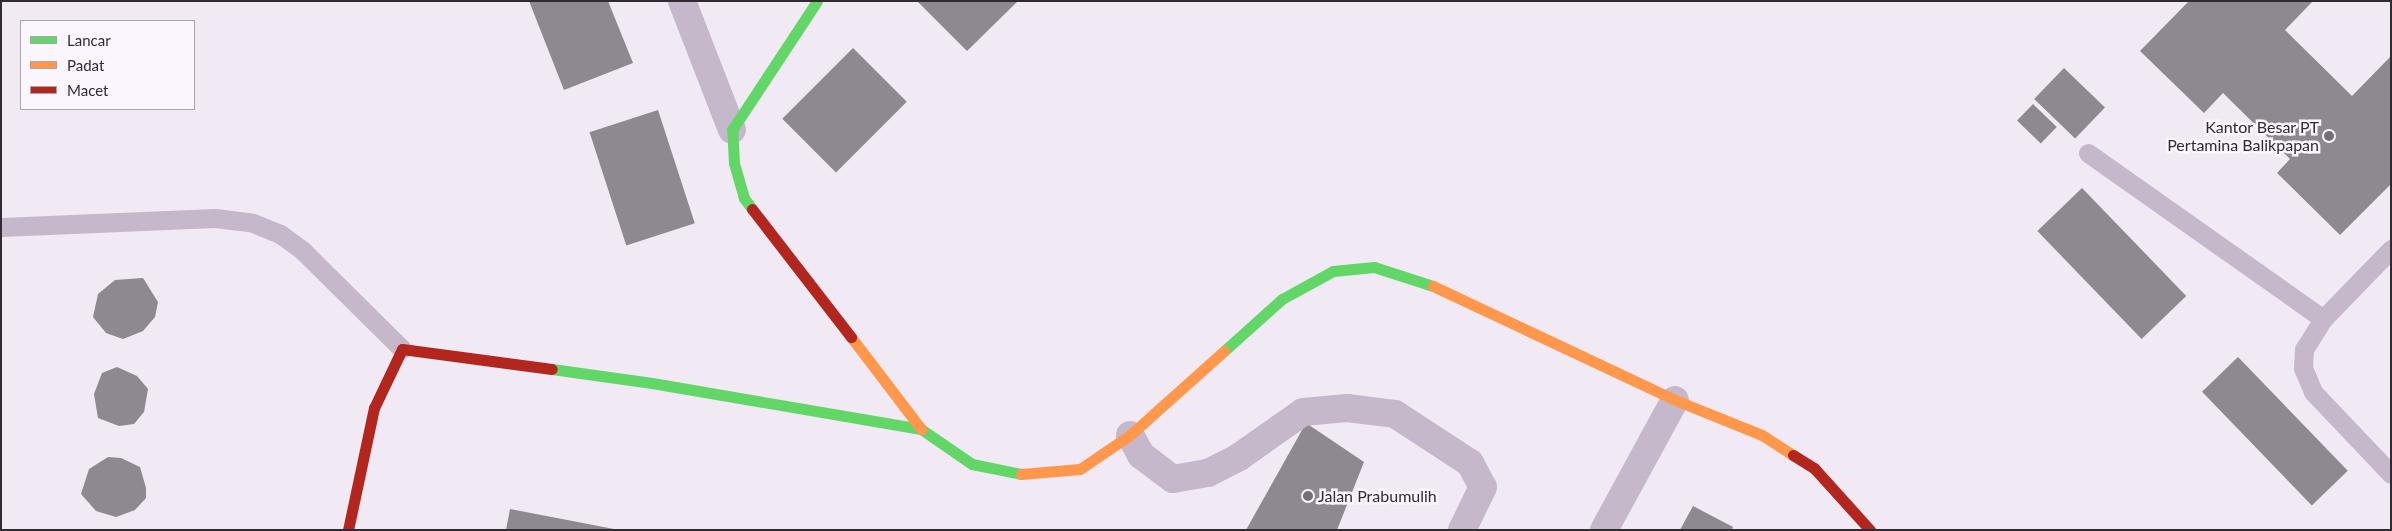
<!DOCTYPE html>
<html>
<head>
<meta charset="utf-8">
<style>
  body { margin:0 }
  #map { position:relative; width:2392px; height:531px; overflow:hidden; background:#f1e9f4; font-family:Lato,sans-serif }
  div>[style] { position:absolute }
  .building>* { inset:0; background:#8e8890; transform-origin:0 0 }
  .lane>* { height:19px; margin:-9.5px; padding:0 9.5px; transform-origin:9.5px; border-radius:9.5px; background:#c4b8ca }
  .street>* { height:28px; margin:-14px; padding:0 14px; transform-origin:14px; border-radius:14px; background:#c4b8ca }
  .fast>* { height:11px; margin:-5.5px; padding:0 5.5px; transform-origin:5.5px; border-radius:5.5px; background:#63d668 }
  .slow>* { height:11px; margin:-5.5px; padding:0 5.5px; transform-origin:5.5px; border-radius:5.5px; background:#ff974d }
  .jam>* { height:11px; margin:-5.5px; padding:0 5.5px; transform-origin:5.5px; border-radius:5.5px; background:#b3261e }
  .dots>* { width:14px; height:14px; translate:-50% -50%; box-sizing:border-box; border:2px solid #fbf5fd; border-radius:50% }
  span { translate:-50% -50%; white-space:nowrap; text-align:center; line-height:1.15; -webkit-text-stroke:5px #fbf5fd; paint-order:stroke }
  .poi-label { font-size:16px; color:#302b32 }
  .right { translate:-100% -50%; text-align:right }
  .left { translate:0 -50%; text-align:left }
  .frame { position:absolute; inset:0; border:2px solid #302b32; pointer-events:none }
  .legend { position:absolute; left:20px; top:20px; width:175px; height:90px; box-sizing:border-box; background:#fbf5fd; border:1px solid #aaa4ac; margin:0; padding:6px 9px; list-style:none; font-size:15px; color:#302b32 }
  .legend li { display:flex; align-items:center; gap:10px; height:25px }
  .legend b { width:25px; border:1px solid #aaa4ac }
</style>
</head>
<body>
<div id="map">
  <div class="building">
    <div style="clip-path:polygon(529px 1px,608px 1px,633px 63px,564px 90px)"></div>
    <div style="clip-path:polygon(917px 1px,1018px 1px,967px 51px)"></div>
    <div style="clip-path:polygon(2189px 1px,2313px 1px,2285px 30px,2352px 96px,2391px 56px,2391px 184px,2340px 235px,2277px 173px,2290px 159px,2223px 93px,2204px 113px,2140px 51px)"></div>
    <div style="left:853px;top:48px;width:76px;height:100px;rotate:45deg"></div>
    <div style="left:2064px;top:68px;width:57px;height:43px;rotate:44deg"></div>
    <div style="left:2033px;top:104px;width:33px;height:23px;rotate:44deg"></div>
    <div style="left:658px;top:110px;width:119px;height:72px;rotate:72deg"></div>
    <div style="left:2082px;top:188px;width:150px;height:62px;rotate:46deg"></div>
    <div style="clip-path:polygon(143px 278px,158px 302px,155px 317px,143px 331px,123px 339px,106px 333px,93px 317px,98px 294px,115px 280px)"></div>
    <div style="left:2238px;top:357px;width:158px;height:50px;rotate:46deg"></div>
    <div style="clip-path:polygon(117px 367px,137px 376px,148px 389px,144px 412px,134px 424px,119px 426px,98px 418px,94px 394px,102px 373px)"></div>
    <div style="clip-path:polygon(1306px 423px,1364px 462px,1337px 530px,1246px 530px)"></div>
    <div style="clip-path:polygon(108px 457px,121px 458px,140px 467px,146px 488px,146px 498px,135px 510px,116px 517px,96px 511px,81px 494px,89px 469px)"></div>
    <div style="clip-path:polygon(1693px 506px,1733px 527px,1732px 530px,1680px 530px)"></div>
    <div style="clip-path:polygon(510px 509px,614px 529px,614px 530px,506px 530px)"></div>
  </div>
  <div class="lane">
    <div style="left:2088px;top:153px;width:288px;rotate:35.2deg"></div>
    <div style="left:1px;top:227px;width:214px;rotate:-2.4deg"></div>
    <div style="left:215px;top:218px;width:38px;rotate:7deg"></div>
    <div style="left:253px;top:223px;width:29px;rotate:22deg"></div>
    <div style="left:280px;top:234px;width:29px;rotate:36deg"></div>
    <div style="left:303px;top:251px;width:139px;rotate:44.7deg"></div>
    <div style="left:2391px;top:249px;width:98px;rotate:134.2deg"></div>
    <div style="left:2323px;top:319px;width:36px;rotate:122deg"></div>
    <div style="left:2304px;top:349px;width:19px;rotate:93deg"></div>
    <div style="left:2303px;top:368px;width:26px;rotate:67deg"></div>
    <div style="left:2313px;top:392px;width:113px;rotate:46.4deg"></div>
  </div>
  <div class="street">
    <div style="left:682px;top:1px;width:138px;rotate:68.8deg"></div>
    <div style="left:1130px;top:435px;width:23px;rotate:61deg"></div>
    <div style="left:1141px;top:455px;width:40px;rotate:37deg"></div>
    <div style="left:1173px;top:479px;width:36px;rotate:-10deg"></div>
    <div style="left:1208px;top:473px;width:35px;rotate:-27deg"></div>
    <div style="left:1239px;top:457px;width:78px;rotate:-35.1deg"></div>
    <div style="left:1303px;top:412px;width:44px;rotate:-5.2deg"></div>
    <div style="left:1347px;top:408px;width:48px;rotate:7.1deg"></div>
    <div style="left:1395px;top:414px;width:90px;rotate:33.2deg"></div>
    <div style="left:1470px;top:463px;width:27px;rotate:62deg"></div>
    <div style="left:1483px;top:487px;width:48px;rotate:116deg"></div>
    <div style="left:1604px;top:530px;width:148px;rotate:-61.4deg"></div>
  </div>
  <div class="fast">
    <div style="left:752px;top:209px;width:14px;rotate:-126deg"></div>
    <div style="left:744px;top:198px;width:36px;rotate:-106deg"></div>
    <div style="left:734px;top:163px;width:33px;rotate:-93deg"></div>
    <div style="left:732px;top:130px;width:154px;rotate:-56.6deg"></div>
    <div style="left:1224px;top:351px;width:78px;rotate:-41.9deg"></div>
    <div style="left:1282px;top:299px;width:58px;rotate:-28.8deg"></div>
    <div style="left:1333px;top:271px;width:41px;rotate:-5.6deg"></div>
    <div style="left:1374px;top:267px;width:62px;rotate:17.9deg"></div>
    <div style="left:552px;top:369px;width:101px;rotate:8deg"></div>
    <div style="left:652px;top:383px;width:273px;rotate:9.7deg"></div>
    <div style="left:921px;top:429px;width:62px;rotate:34.5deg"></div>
    <div style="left:972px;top:464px;width:50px;rotate:11.5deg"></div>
  </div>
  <div class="slow">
    <div style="left:1433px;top:286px;width:268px;rotate:25.2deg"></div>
    <div style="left:1675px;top:400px;width:94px;rotate:21.9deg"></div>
    <div style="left:1762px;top:435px;width:37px;rotate:33deg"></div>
    <div style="left:851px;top:337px;width:116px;rotate:52.7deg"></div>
    <div style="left:1021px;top:474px;width:59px;rotate:-4.8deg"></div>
    <div style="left:1080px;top:469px;width:60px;rotate:-34.2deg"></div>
    <div style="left:1130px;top:435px;width:126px;rotate:-41.8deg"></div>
  </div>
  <div class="jam">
    <div style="left:752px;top:209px;width:162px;rotate:52.3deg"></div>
    <div style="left:1793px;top:455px;width:25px;rotate:32deg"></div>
    <div style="left:1814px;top:468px;width:84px;rotate:47.9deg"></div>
    <div style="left:348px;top:530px;width:125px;rotate:-78deg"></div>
    <div style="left:374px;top:408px;width:65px;rotate:-64.6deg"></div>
    <div style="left:402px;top:349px;width:151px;rotate:7.6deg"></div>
  </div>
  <div class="dots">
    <div style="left:2329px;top:136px;background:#746e76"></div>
    <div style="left:1308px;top:496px;background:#746e76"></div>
  </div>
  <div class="poi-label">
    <span class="right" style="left:2319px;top:136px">Kantor Besar PT<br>Pertamina Balikpapan</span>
    <span class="left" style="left:1318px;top:496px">Jalan Prabumulih</span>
  </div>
  <div class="frame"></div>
  <ul class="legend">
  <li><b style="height:6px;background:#63d668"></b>Lancar</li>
  <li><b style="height:6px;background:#ff974d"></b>Padat</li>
  <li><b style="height:6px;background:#b3261e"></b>Macet</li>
  </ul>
</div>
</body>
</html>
